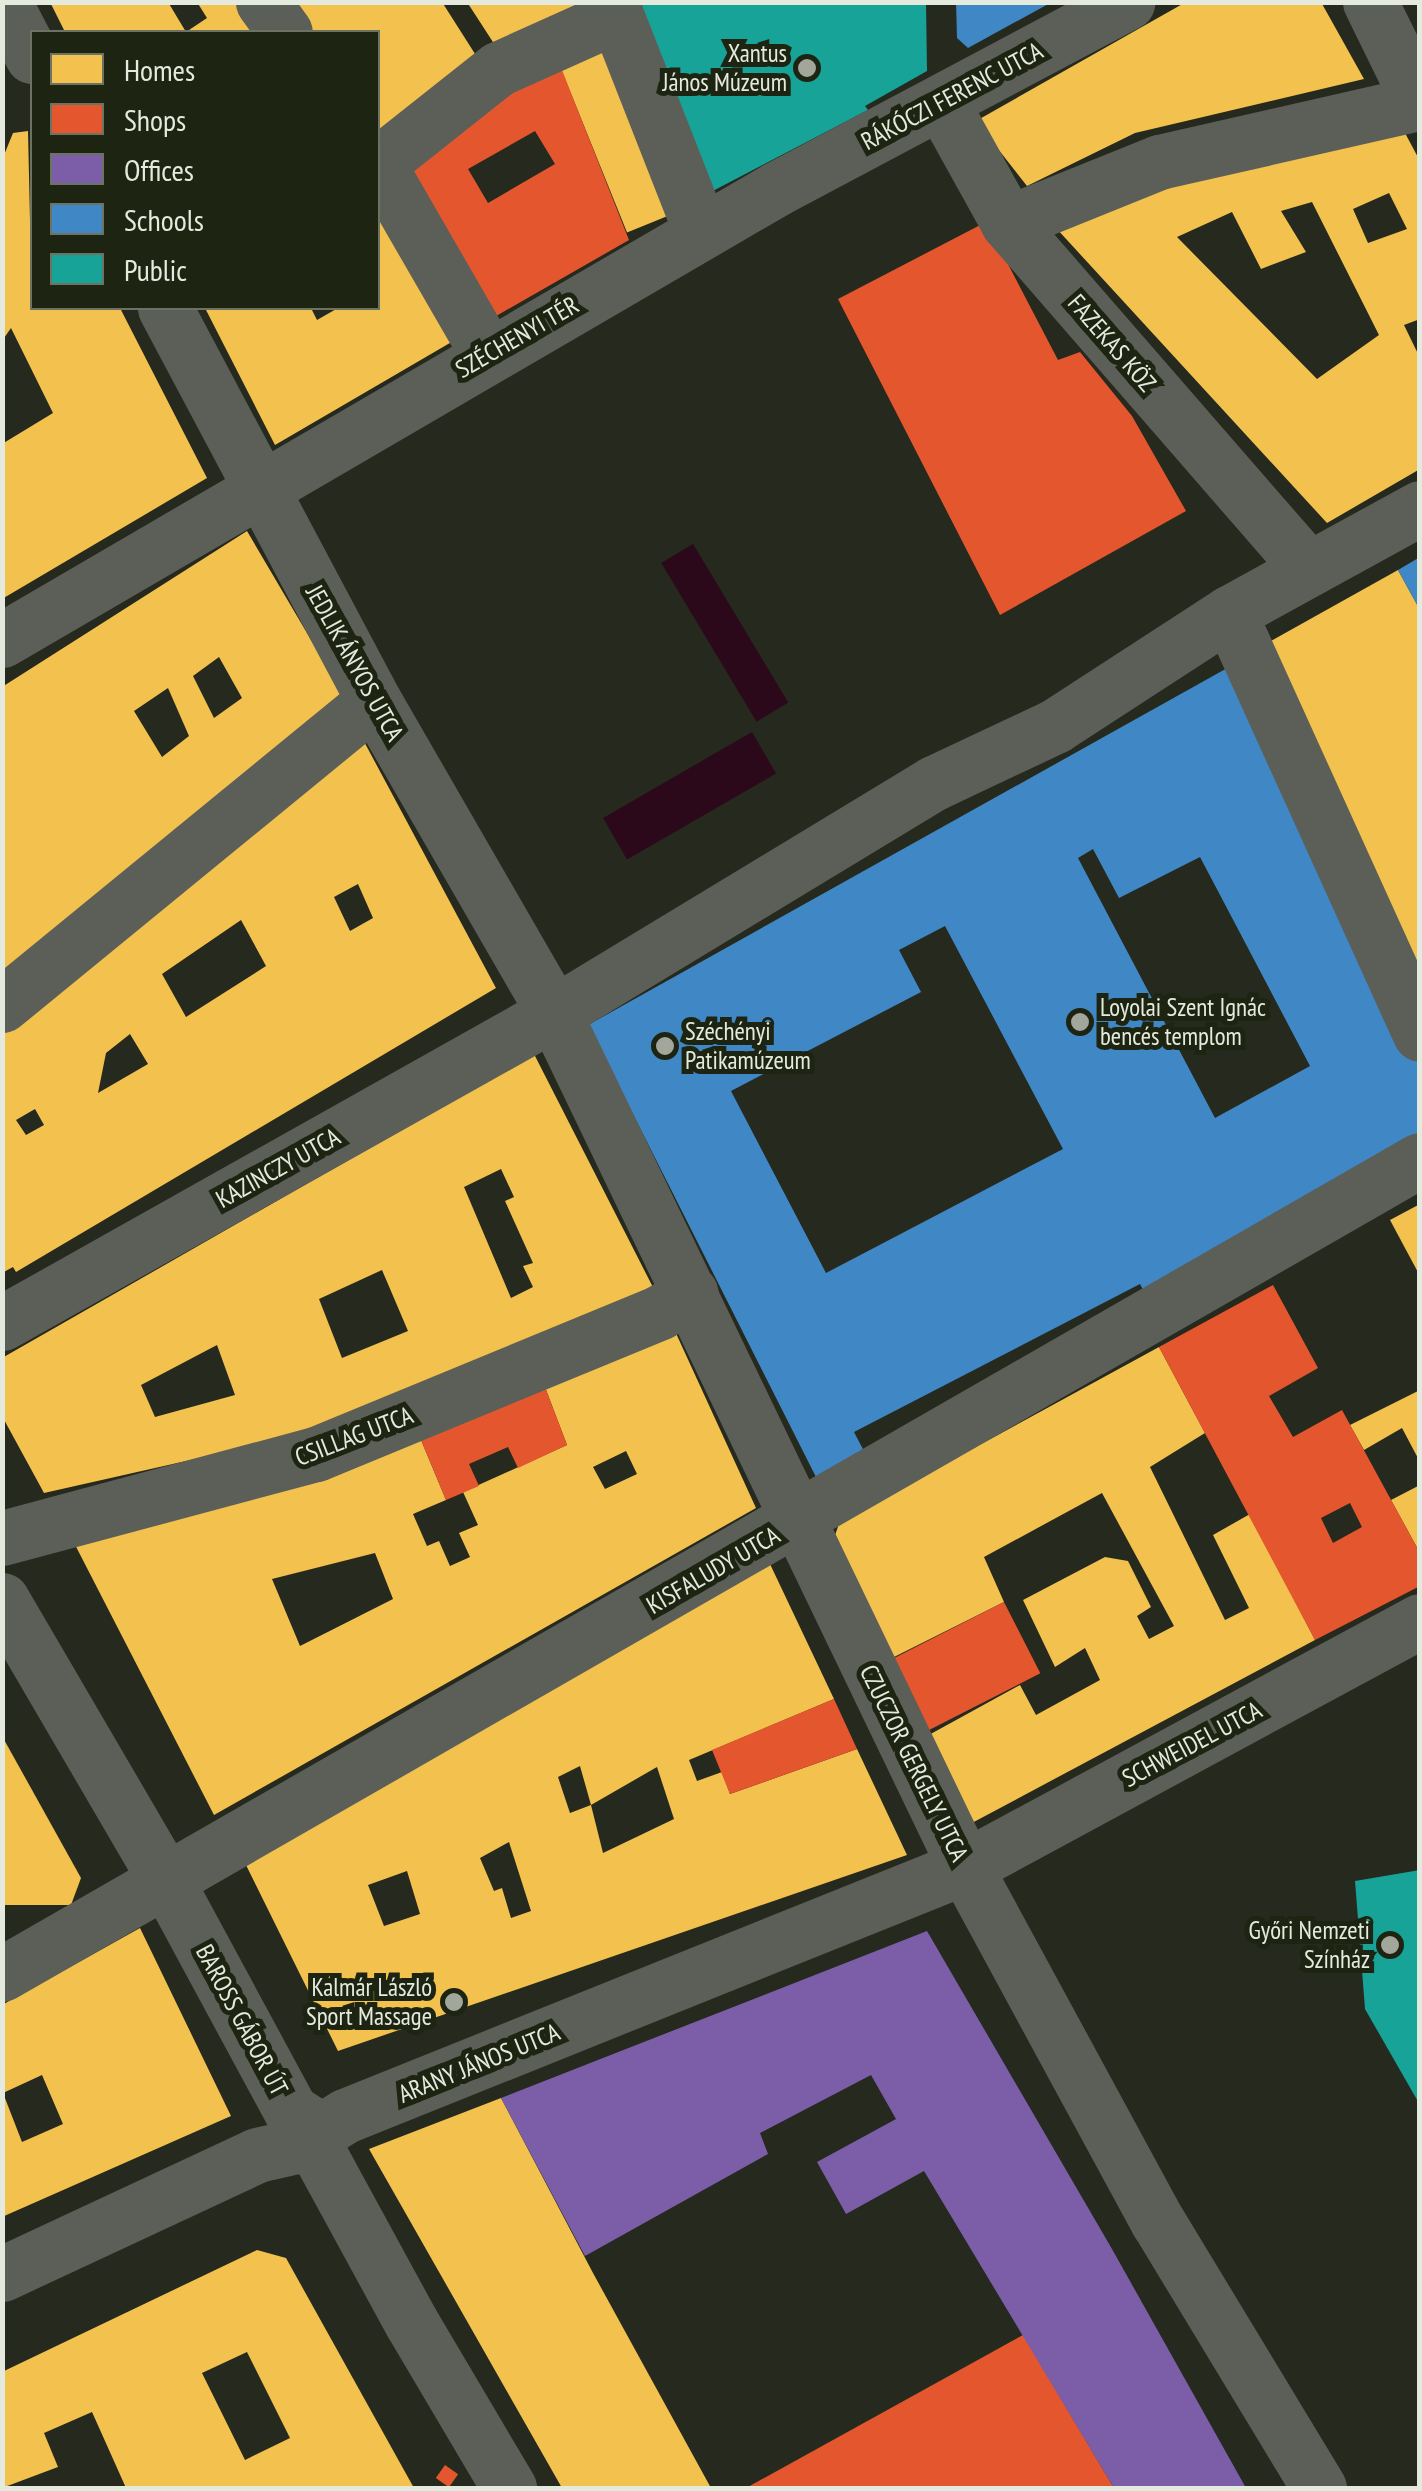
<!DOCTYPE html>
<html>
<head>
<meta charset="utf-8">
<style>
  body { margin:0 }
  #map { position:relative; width:1422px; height:2491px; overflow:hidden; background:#26291e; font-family:"PT Sans Narrow",sans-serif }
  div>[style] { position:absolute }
  .water>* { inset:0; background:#2b091a; transform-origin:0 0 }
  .homes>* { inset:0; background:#f2c14e; transform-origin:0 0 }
  .shops>* { inset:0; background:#e4572e; transform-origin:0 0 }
  .offices>* { inset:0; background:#7b5ea7 }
  .schools>* { inset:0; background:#3f88c5 }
  .public>* { inset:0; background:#17a398 }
  .street>* { height:55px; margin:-27.5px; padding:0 27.5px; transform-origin:27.5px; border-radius:27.5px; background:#5c5f57 }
  .dots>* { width:28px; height:28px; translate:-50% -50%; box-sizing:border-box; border:5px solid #1d2411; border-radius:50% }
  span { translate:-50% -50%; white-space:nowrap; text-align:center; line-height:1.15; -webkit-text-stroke:10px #1d2411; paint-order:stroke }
  .poi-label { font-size:25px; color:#e5eade }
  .right { translate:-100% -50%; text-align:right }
  .left { translate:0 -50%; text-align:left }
  .street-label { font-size:25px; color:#e5eade }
  .frame { position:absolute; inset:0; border:5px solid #e5eade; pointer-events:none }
  .legend { position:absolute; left:30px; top:30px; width:350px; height:280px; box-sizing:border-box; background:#1d2411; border:2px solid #6d7363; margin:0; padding:12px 18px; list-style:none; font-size:30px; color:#e5eade }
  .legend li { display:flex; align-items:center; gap:20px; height:50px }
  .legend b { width:50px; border:2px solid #6d7363 }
</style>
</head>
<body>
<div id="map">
  <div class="water">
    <div style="left:693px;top:544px;width:185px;height:37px;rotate:59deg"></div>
    <div style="left:752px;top:732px;width:48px;height:172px;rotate:60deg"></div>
  </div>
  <div class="homes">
    <div style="clip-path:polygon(50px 2px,168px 2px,186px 32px,65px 32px)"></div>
    <div style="clip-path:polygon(197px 2px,252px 2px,273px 32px,186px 32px,207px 18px)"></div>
    <div style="clip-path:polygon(280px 2px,442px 2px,484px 68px,378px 135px,378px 32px,302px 32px)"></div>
    <div style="clip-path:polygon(467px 2px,592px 2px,502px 56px)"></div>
    <div style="clip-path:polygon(1186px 2px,1321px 2px,1364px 79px,1135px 133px,1027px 186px,976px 121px)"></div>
    <div style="left:605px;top:31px;width:195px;height:55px;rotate:68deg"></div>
    <div style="clip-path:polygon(evenodd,1398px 120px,1420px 161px,1420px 319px,1404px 325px,1420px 358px,1420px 469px,1327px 523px,1056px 228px,1147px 182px,1398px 120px,1389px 193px,1407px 229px,1368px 243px,1353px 209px,1389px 193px,1398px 120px,1312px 202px,1379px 335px,1317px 379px,1177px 237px,1232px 212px,1261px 269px,1306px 252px,1281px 211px,1312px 202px)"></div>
    <div style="clip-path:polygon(28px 131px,32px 308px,120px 308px,207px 478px,2px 599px,2px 444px,53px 413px,11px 328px,2px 341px,2px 160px,13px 133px)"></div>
    <div style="clip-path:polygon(378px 182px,467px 333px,275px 445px,205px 308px,311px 308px,317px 320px,338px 308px,378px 308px)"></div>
    <div style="clip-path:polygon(evenodd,247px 531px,347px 701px,2px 985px,2px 687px,247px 531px,219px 657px,242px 698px,214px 718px,193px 676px,219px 657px,247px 531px,168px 688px,189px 736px,162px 757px,134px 711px,168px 688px)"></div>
    <div style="clip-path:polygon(1398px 570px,1420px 610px,1420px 1007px,1260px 647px)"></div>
    <div style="clip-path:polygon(evenodd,360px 734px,496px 988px,16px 1272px,13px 1267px,2px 1273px,2px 1027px,360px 734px,358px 884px,373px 918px,350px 931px,334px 897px,358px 884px,360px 734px,241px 920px,266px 966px,186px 1017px,162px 974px,241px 920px,360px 734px,130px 1034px,148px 1064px,98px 1093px,106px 1053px,130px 1034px,360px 734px,35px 1109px,44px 1125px,26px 1135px,16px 1120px,35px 1109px)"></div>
    <div style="clip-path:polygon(evenodd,534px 1054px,660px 1301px,315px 1432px,44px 1493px,2px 1416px,2px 1358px,534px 1054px,501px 1169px,514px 1197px,505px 1201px,533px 1263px,523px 1266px,533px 1287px,511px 1298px,464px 1187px,501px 1169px,534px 1054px,382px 1270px,408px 1331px,342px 1358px,319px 1299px,382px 1270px,534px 1054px,217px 1345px,235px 1395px,155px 1417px,141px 1385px,217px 1345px)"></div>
    <div style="clip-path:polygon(1420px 1204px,1420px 1276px,1390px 1220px)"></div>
    <div style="clip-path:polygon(evenodd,669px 1318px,756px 1508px,214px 1815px,70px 1535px,416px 1428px,446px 1500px,413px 1514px,427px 1546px,439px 1541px,450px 1566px,470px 1557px,459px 1533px,478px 1525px,463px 1492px,567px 1445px,540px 1374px,669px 1318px,626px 1451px,637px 1474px,605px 1489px,593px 1467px,626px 1451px,669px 1318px,375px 1553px,393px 1599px,300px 1646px,272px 1579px,375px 1553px)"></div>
    <div style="clip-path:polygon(1159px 1347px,1205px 1433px,1150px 1467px,1225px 1620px,1249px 1608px,1213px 1535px,1250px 1514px,1315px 1640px,970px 1824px,927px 1736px,1020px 1685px,1036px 1715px,1100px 1680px,1085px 1648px,1055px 1667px,1023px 1600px,1105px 1557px,1128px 1561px,1151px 1607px,1137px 1616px,1149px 1639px,1174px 1626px,1102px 1493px,984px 1557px,1004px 1602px,890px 1659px,833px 1541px,840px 1521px)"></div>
    <div style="clip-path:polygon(1420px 1390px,1420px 1462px,1402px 1428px,1364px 1450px,1350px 1425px)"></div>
    <div style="clip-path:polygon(1420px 1485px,1420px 1553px,1391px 1500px)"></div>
    <div style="clip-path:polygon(evenodd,770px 1564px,834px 1699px,689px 1760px,697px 1781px,722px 1772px,730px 1794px,857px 1749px,907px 1855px,338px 2051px,243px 1859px,770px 1564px,580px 1766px,591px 1805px,657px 1767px,674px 1819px,603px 1853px,591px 1805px,570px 1813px,558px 1777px,580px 1766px,770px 1564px,509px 1842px,531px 1911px,511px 1918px,502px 1888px,494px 1891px,480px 1858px,509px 1842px,770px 1564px,407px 1871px,420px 1914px,384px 1926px,368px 1885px,407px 1871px)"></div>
    <div style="clip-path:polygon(2px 1736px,81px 1878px,71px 1905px,2px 1905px)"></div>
    <div style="clip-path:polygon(evenodd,140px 1928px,231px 2116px,2px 2217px,2px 2005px,140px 1928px,42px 2075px,63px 2124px,22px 2142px,3px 2093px,42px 2075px)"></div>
    <div style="clip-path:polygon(501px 2098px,593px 2273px,711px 2488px,562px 2488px,369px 2149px)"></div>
    <div style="clip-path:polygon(evenodd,257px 2250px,286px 2258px,414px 2488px,126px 2488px,92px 2412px,44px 2433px,58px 2467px,2px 2488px,2px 2372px,257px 2250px,247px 2352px,290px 2438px,245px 2460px,202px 2373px,247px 2352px)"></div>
  </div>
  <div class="shops">
    <div style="clip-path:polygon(evenodd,556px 55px,629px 240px,484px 323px,393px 160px,556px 55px,535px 131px,555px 164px,488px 203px,468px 169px,535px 131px)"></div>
    <div style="clip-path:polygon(986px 222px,1058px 360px,1080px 352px,1132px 416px,1186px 511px,1000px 615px,838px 299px)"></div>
    <div style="clip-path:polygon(evenodd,1273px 1285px,1318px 1368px,1269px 1396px,1293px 1437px,1342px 1410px,1420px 1553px,1420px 1586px,1315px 1640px,1159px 1347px,1273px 1285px,1350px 1503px,1362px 1527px,1333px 1543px,1321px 1518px,1350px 1503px)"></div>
    <div style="clip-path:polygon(540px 1374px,567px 1445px,518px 1468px,508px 1447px,469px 1464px,479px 1486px,446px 1500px,416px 1428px)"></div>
    <div style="left:1004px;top:1602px;width:80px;height:127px;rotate:63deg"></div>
    <div style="clip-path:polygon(834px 1699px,857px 1749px,730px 1794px,712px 1750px)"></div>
    <div style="clip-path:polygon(1023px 2335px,1114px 2488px,746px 2488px)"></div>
    <div style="left:445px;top:2465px;width:16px;height:16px;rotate:35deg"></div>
  </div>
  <div class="offices">
    <div style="clip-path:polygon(927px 1931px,1112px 2249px,1246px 2488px,1114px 2488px,924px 2171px,846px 2214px,817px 2162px,896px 2119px,871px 2075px,760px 2133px,768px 2154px,585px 2256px,501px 2098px)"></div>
  </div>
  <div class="schools">
    <div style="clip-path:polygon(956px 2px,1052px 2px,968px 48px,957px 38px)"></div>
    <div style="clip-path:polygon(1420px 557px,1420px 610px,1398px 570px)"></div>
    <div style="clip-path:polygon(evenodd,1238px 662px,1420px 1053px,1420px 1156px,1148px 1299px,1140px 1284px,854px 1432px,866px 1455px,818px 1481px,588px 1025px,1238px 662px,1093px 849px,1119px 898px,1200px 857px,1310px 1066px,1215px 1118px,1078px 858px,1093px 849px,1238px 662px,945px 926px,1063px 1149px,826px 1273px,731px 1091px,921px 992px,899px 950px,945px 926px)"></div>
  </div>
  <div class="public">
    <div style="clip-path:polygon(636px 2px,926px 2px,927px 71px,865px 106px,868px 110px,707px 194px)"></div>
    <div style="clip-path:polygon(1420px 1870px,1420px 2105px,1365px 2009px,1355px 1881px)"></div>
  </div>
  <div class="street">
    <div style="left:4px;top:2px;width:61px;rotate:62.6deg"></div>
    <div style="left:263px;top:2px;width:37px;rotate:54deg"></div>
    <div style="left:611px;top:2px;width:247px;rotate:68.6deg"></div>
    <div style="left:1370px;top:2px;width:114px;rotate:63.9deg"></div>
    <div style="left:941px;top:102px;width:138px;rotate:61deg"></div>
    <div style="left:1008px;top:223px;width:457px;rotate:49deg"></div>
    <div style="left:378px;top:164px;width:153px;rotate:-38.4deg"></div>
    <div style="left:498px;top:69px;width:129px;rotate:-24.2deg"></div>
    <div style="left:378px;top:164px;width:218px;rotate:60deg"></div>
    <div style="left:1008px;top:223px;width:163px;rotate:-22deg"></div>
    <div style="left:1159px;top:162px;width:267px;rotate:-12.8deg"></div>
    <div style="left:165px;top:308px;width:445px;rotate:62deg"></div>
    <div style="left:374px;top:701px;width:360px;rotate:60deg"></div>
    <div style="left:554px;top:1013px;width:948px;rotate:64.3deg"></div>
    <div style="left:965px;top:1867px;width:404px;rotate:61.5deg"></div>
    <div style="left:1158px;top:2222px;width:311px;rotate:58.8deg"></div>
    <div style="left:1229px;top:613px;width:462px;rotate:65.6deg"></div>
    <div style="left:2px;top:640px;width:896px;rotate:-30.23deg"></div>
    <div style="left:776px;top:189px;width:398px;rotate:-28deg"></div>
    <div style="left:2px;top:1005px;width:480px;rotate:-39.3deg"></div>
    <div style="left:2px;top:1323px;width:633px;rotate:-29.32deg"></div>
    <div style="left:554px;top:1013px;width:444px;rotate:-31.2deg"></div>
    <div style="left:934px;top:783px;width:134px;rotate:-25.2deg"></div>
    <div style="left:1055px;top:726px;width:207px;rotate:-33deg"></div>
    <div style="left:1229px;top:613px;width:218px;rotate:-28.8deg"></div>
    <div style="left:2px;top:1538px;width:325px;rotate:-15deg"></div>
    <div style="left:316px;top:1454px;width:372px;rotate:-22.4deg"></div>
    <div style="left:660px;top:1312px;width:36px;rotate:-32deg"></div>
    <div style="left:2px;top:1600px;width:327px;rotate:59.7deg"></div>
    <div style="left:167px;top:1882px;width:260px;rotate:61.6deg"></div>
    <div style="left:291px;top:2111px;width:20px;rotate:33deg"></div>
    <div style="left:308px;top:2122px;width:13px;rotate:86deg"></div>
    <div style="left:309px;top:2135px;width:213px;rotate:61.4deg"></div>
    <div style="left:411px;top:2322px;width:193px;rotate:59.4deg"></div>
    <div style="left:2px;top:1974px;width:1635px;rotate:-29.86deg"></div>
    <div style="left:2px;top:2274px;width:281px;rotate:-25deg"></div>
    <div style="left:257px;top:2155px;width:41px;rotate:-12.7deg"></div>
    <div style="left:297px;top:2146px;width:57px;rotate:-32deg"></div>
    <div style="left:345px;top:2116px;width:668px;rotate:-21.88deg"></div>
    <div style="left:965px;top:1867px;width:517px;rotate:-28.4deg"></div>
  </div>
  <div class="dots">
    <div style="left:807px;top:68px;background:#a2a69b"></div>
    <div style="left:1080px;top:1022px;background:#a2a69b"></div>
    <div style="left:665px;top:1046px;background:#a2a69b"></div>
    <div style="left:1390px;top:1945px;background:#a2a69b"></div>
    <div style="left:454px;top:2002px;background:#a2a69b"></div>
  </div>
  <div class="poi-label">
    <span class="right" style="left:787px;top:68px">Xantus<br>János Múzeum</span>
    <span class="left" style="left:1100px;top:1022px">Loyolai Szent Ignác<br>bencés templom</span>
    <span class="left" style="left:685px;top:1046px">Széchényi<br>Patikamúzeum</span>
    <span class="right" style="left:1370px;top:1945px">Győri Nemzeti<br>Színház</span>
    <span class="right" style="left:432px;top:2002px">Kalmár László<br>Sport Massage</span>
  </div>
  <div class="street-label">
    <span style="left:952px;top:96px;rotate:-28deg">RÁKÓCZI FERENC UTCA</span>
    <span style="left:517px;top:337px;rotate:-30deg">SZÉCHENYI TÉR</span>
    <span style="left:1112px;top:343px;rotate:49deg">FAZEKAS KÖZ</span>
    <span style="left:355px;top:663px;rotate:61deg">JEDLIK ÁNYOS UTCA</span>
    <span style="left:278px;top:1168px;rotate:-29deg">KAZINCZY UTCA</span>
    <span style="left:354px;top:1436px;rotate:-21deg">CSILLAG UTCA</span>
    <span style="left:713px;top:1570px;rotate:-30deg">KISFALUDY UTCA</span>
    <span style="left:1192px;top:1744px;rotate:-28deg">SCHWEIDEL UTCA</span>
    <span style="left:914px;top:1763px;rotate:64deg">CZUCZOR GERGELY UTCA</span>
    <span style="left:242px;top:2020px;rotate:62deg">BAROSS GÁBOR ÚT</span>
    <span style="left:479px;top:2063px;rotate:-22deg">ARANY JÁNOS UTCA</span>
  </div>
  <div class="frame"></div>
  <ul class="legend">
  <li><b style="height:28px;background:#f2c14e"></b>Homes</li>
  <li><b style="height:28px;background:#e4572e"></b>Shops</li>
  <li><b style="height:28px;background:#7b5ea7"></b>Offices</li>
  <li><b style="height:28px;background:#3f88c5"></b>Schools</li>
  <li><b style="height:28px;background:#17a398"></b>Public</li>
  </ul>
</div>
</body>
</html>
